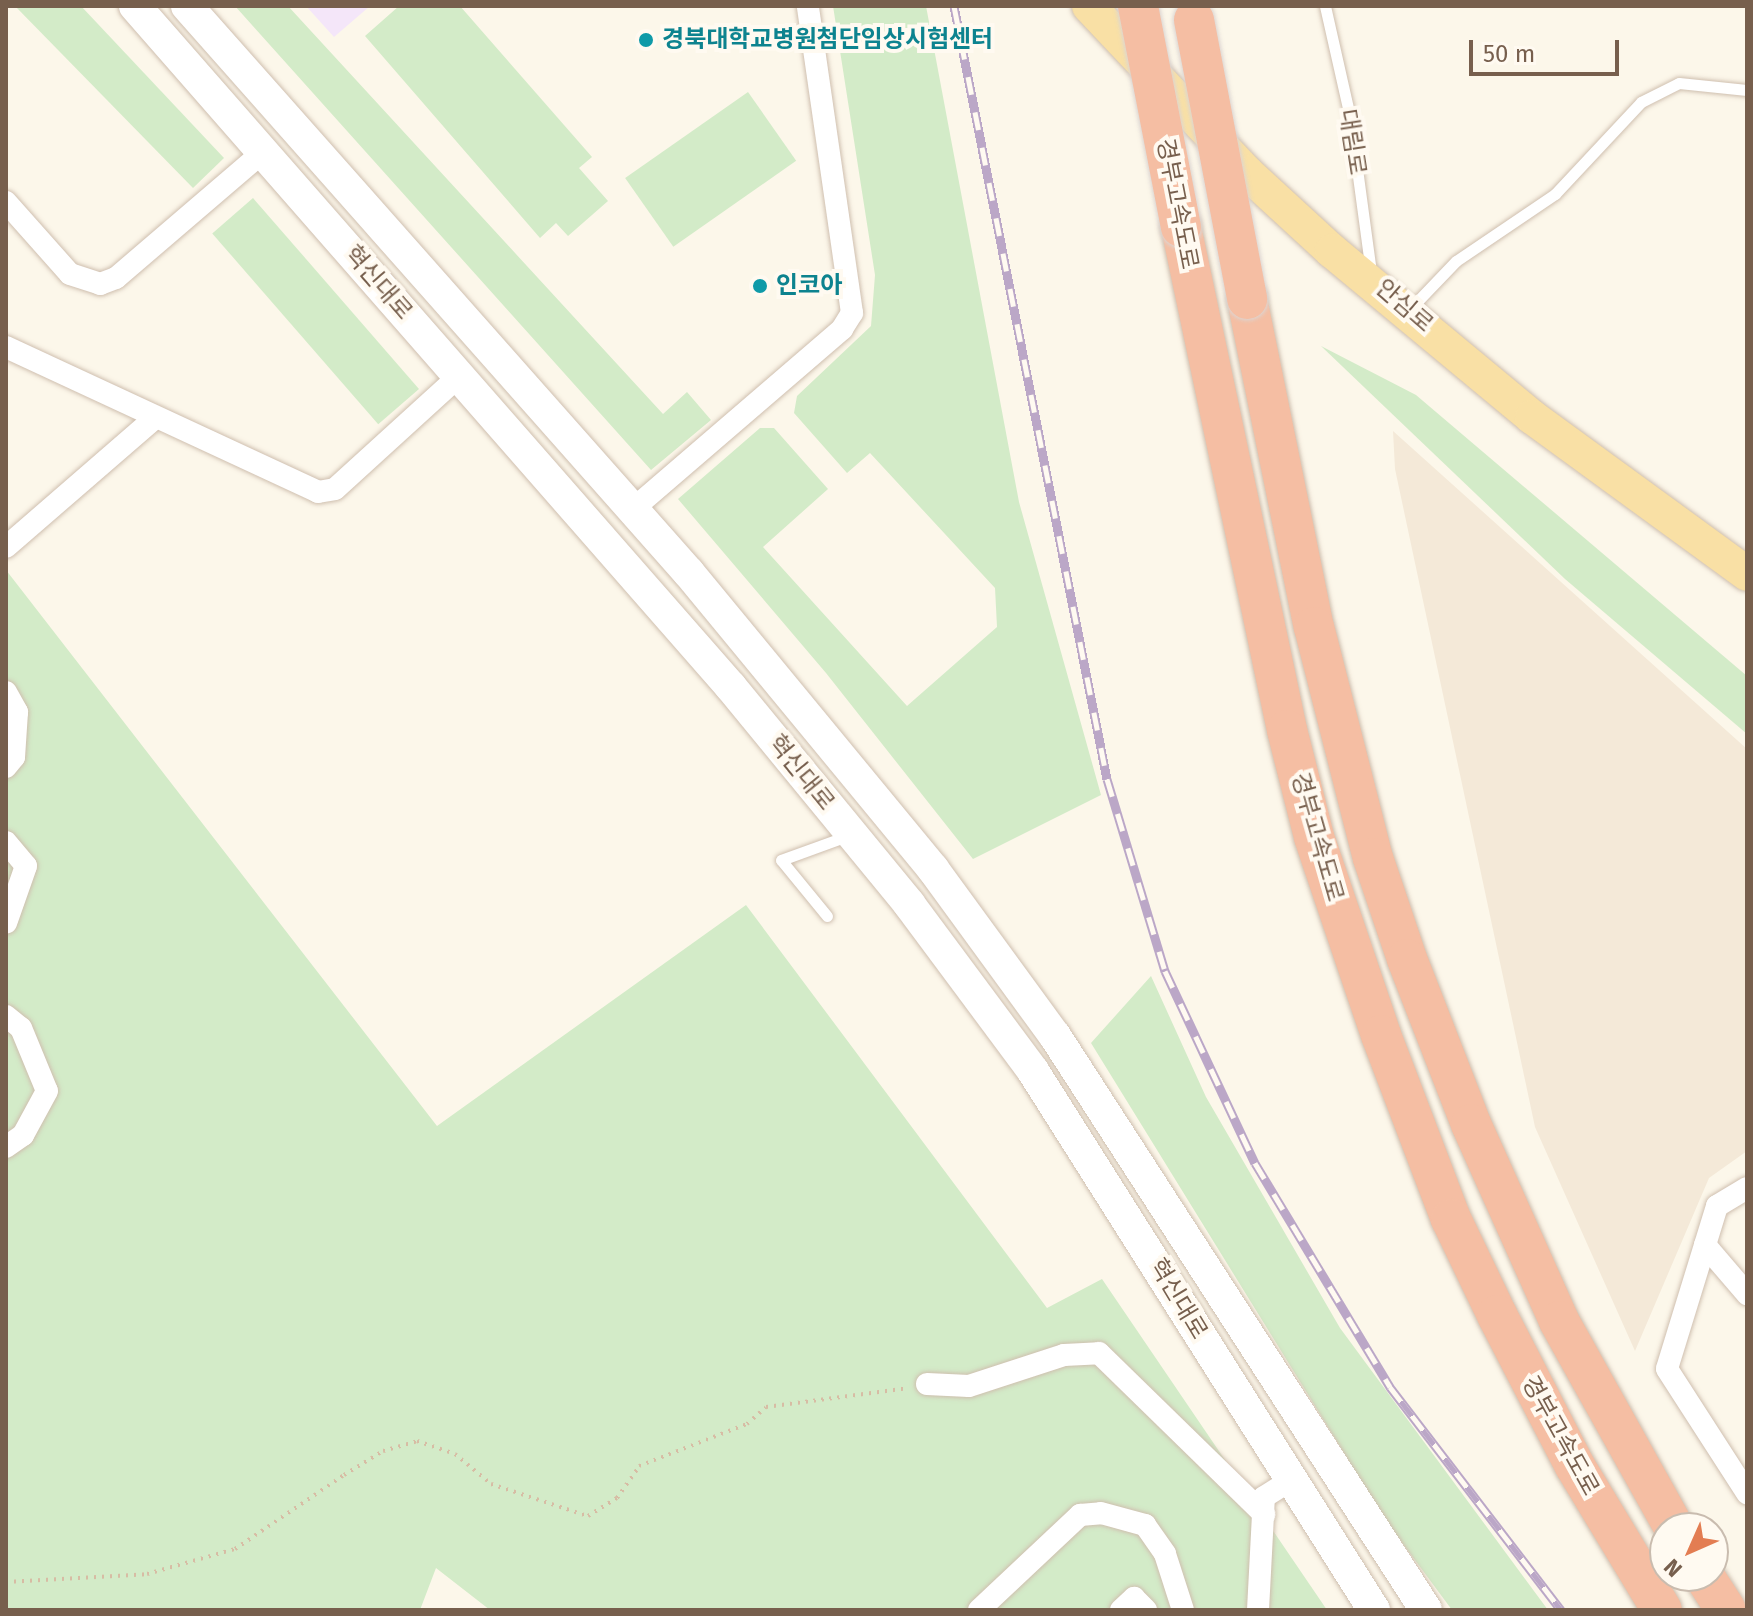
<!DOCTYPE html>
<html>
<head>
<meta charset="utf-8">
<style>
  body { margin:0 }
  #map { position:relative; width:1753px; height:1616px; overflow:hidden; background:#fcf7ea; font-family:"Fira Sans","Noto Sans KR",sans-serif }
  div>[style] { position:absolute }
  .residential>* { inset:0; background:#f4e9d8 }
  .education>* { inset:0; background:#f4e6f9 }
  .green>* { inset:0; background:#d3ebc8; transform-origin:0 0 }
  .path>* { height:4px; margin-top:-2px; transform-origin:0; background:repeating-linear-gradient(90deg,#d7bca4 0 2px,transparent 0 8px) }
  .roads { filter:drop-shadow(0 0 2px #cfbfaf) drop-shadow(0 0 2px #cfbfaf) }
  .service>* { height:11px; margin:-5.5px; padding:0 5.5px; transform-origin:5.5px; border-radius:5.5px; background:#fff }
  .minor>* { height:22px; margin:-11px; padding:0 11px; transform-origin:11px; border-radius:11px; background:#fff }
  .secondary>* { height:32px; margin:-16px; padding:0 16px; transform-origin:16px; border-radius:16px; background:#fff }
  .primary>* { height:34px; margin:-17px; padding:0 17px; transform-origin:17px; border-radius:17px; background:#f9e0a5 }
  .motorway>* { height:40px; margin:-20px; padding:0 20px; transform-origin:20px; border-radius:20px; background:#f5bea3 }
  .rail>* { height:9px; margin-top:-4.5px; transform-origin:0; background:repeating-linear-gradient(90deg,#fffaf1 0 18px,#bba7c7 0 36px); box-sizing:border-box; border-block:2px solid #bba7c7 }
  .bridges { filter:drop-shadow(0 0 2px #dcd5d1) drop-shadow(0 0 2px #dcd5d1) }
  .motorway-bridge>* { height:40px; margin:-20px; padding:0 20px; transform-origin:20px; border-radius:20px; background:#f5bea3 }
  .dots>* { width:22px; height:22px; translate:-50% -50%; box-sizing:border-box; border:4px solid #fffaf1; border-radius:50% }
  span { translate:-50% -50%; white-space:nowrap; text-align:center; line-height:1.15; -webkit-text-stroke:8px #fffaf1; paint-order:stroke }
  .culture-label { font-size:24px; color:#0d838f; font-weight:700 }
  .left { translate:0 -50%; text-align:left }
  .street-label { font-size:24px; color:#775f4d }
  .frame { position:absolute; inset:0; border:8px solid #775f4d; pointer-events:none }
  .north { position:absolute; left:1649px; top:1512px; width:80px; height:80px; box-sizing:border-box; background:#fffaf1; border:2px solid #c9bcaf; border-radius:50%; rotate:225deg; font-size:22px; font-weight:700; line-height:32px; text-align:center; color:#775f4d }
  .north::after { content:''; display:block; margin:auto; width:28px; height:36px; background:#e37d52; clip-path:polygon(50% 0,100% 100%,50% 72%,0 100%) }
  .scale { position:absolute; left:1469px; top:40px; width:150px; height:36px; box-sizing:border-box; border:4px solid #775f4d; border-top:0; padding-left:10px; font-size:24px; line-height:28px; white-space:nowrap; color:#775f4d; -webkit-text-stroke:6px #fffaf1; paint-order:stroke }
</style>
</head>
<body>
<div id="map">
  <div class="residential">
    <div style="clip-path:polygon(1393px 431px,1747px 749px,1747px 1151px,1709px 1178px,1635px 1351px,1535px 1127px,1395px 469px)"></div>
  </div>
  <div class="education">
    <div style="clip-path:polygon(306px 6px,370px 6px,334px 37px)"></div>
  </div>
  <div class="green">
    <div style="clip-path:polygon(15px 6px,81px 6px,224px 158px,193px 188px)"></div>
    <div style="clip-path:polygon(235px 6px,288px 6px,663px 414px,687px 392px,711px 420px,651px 470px)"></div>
    <div style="clip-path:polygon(399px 6px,460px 6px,592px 157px,579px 168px,608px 201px,568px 236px,556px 223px,540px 238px,365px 36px)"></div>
    <div style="clip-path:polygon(833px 6px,926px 6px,1019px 502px,1101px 795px,973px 859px,826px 673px,678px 499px,760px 428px,774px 428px,828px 489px,763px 547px,907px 706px,997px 627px,995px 588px,870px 453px,847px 473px,794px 413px,797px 396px,871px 326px,875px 275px)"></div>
    <div style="left:748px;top:92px;width:84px;height:150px;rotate:55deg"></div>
    <div style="left:253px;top:198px;width:253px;height:54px;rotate:49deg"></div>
    <div style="clip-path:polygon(1321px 346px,1416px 395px,1747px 676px,1747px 734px,1565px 579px)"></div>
    <div style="clip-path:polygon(6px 570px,437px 1126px,746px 905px,1047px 1308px,1102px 1279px,1327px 1610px,490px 1610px,436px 1568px,420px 1610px,6px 1610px)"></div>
    <div style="clip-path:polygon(1151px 976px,1206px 1097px,1340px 1328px,1548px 1610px,1452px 1610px,1386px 1521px,1091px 1043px)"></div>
  </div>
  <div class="path">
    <div style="left:6px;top:1582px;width:141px;rotate:-3.2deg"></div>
    <div style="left:147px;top:1574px;width:91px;rotate:-15.9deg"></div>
    <div style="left:235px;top:1549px;width:132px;rotate:-34.2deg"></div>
    <div style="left:344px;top:1475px;width:46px;rotate:-31.6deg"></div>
    <div style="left:383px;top:1451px;width:35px;rotate:-16deg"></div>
    <div style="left:417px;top:1441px;width:40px;rotate:18.9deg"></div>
    <div style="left:455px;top:1454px;width:47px;rotate:39.8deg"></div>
    <div style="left:491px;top:1484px;width:102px;rotate:18.3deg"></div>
    <div style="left:588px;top:1516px;width:34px;rotate:-32deg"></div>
    <div style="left:617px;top:1498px;width:39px;rotate:-55deg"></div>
    <div style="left:639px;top:1466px;width:116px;rotate:-21.3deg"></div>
    <div style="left:747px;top:1424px;width:25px;rotate:-42deg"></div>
    <div style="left:766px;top:1407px;width:144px;rotate:-7.6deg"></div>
  </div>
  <div class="roads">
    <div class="service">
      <div style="left:1325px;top:6px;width:114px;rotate:77.3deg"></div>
      <div style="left:1350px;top:117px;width:157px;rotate:82.3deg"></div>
      <div style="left:1409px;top:310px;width:68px;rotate:-46.2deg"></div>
      <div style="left:1456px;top:261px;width:120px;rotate:-34.1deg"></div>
      <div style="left:1555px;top:194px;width:126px;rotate:-46.9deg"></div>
      <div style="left:1641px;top:102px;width:42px;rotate:-26.6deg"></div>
      <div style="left:1679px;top:83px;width:68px;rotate:5.9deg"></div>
      <div style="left:827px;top:916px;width:72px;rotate:-129.4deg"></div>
      <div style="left:781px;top:860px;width:70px;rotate:-20deg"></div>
    </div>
    <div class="minor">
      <div style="left:6px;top:202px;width:96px;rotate:48.4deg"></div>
      <div style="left:70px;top:274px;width:32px;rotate:18deg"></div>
      <div style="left:100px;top:284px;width:17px;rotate:-21deg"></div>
      <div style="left:116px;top:278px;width:194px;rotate:-40.6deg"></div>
      <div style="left:6px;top:347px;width:344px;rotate:24.9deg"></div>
      <div style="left:318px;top:492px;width:17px;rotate:-10deg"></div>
      <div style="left:335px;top:489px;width:168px;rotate:-42.3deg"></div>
      <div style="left:633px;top:509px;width:276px;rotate:-40.7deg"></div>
      <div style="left:842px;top:329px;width:19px;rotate:-58deg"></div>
      <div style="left:852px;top:313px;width:310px;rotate:-98.2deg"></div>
      <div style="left:6px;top:547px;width:196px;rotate:-40.9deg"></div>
      <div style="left:6px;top:692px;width:23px;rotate:61deg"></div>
      <div style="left:17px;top:712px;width:45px;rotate:93.8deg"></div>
      <div style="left:14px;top:757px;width:13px;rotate:129deg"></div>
      <div style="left:6px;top:842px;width:31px;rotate:50deg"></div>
      <div style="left:26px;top:866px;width:60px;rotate:109.3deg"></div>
      <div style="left:6px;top:1016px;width:19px;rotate:39deg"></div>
      <div style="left:21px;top:1028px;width:68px;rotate:67.6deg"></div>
      <div style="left:47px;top:1091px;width:50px;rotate:118.6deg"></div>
      <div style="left:23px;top:1135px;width:21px;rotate:145deg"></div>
      <div style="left:1747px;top:1188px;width:35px;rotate:149deg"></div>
      <div style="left:1717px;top:1206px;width:170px;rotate:107.1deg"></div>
      <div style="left:1667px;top:1369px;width:148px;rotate:57.2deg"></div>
      <div style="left:1705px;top:1245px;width:65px;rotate:49.4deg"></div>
      <div style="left:927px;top:1384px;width:42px;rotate:2.7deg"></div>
      <div style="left:969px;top:1386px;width:100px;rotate:-18.1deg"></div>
      <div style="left:1064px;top:1355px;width:35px;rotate:-3deg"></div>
      <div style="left:1099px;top:1353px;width:231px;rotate:44.3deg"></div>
      <div style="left:979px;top:1610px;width:139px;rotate:-43.2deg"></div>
      <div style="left:1080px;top:1515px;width:21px;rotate:-5deg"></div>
      <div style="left:1101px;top:1513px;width:46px;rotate:15.3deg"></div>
      <div style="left:1145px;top:1525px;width:35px;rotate:55deg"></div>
      <div style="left:1165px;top:1554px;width:59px;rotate:72.2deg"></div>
      <div style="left:1121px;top:1610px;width:18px;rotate:-43deg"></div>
      <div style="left:1134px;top:1598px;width:17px;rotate:45deg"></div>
      <div style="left:1258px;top:1610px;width:113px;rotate:-87deg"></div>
      <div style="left:1264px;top:1497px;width:32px;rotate:-32deg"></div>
    </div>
    <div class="secondary">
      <div style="left:135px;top:6px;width:905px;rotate:48.81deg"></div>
      <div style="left:731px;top:687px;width:281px;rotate:50.6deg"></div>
      <div style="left:909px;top:904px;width:208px;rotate:53.4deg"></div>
      <div style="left:1033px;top:1071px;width:638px;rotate:57.68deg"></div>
      <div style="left:187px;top:6px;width:757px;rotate:48.48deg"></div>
      <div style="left:689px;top:573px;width:384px;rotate:50.5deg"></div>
      <div style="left:933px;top:869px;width:207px;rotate:53.9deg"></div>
      <div style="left:1055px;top:1036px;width:683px;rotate:57.12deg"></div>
    </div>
    <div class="primary">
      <div style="left:1089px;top:6px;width:228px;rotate:46.6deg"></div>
      <div style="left:1246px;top:172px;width:117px;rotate:42.6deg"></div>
      <div style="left:1332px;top:251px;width:260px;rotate:39.7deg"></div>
      <div style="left:1532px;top:417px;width:266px;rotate:36.1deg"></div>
    </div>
    <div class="motorway">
      <div style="left:1181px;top:227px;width:514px;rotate:78.1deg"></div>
      <div style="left:1287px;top:730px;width:110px;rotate:75.8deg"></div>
      <div style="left:1314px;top:837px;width:209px;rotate:71.3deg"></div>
      <div style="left:1381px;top:1035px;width:197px;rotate:69.2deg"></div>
      <div style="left:1451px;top:1219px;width:106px;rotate:64.4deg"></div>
      <div style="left:1497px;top:1315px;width:170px;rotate:62.7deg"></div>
      <div style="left:1575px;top:1466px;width:168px;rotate:58.9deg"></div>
      <div style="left:1247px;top:299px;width:335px;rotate:78.5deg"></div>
      <div style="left:1314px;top:627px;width:238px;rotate:75.7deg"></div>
      <div style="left:1373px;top:858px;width:107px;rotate:71.4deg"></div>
      <div style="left:1407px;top:959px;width:177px;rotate:68.8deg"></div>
      <div style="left:1471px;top:1124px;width:216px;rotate:65.9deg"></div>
      <div style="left:1559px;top:1321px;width:237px;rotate:60.9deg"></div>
      <div style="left:1704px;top:1576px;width:40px;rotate:57.1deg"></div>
    </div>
  </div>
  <div class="rail">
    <div style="left:954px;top:6px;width:788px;rotate:78.8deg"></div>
    <div style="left:1107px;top:779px;width:201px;rotate:73.2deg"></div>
    <div style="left:1165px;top:971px;width:212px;rotate:64.9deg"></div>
    <div style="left:1255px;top:1163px;width:262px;rotate:58.9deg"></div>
    <div style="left:1390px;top:1387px;width:281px;rotate:52.5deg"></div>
  </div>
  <div class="bridges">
    <div class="motorway-bridge">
      <div style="left:1138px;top:6px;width:225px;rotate:79deg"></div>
      <div style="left:1194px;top:20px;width:284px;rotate:79.2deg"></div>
    </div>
  </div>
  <div class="dots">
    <div style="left:646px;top:40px;background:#0f9aa8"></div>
    <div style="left:760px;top:286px;background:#0f9aa8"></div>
  </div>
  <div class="culture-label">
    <span class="left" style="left:662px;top:40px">경북대학교병원첨단임상시험센터</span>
    <span class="left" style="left:776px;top:286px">인코아</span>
  </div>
  <div class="street-label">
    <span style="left:1352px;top:142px;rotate:81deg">대림로</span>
    <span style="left:1177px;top:204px;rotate:79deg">경부고속도로</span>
    <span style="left:378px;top:283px;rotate:49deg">혁신대로</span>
    <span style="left:1404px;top:306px;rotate:41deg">안심로</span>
    <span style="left:801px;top:773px;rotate:51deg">혁신대로</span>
    <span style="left:1317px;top:837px;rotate:74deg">경부고속도로</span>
    <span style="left:1178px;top:1299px;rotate:59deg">혁신대로</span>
    <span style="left:1560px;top:1436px;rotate:61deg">경부고속도로</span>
  </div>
  <div class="frame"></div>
  <div class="north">N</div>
  <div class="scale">50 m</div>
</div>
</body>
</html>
